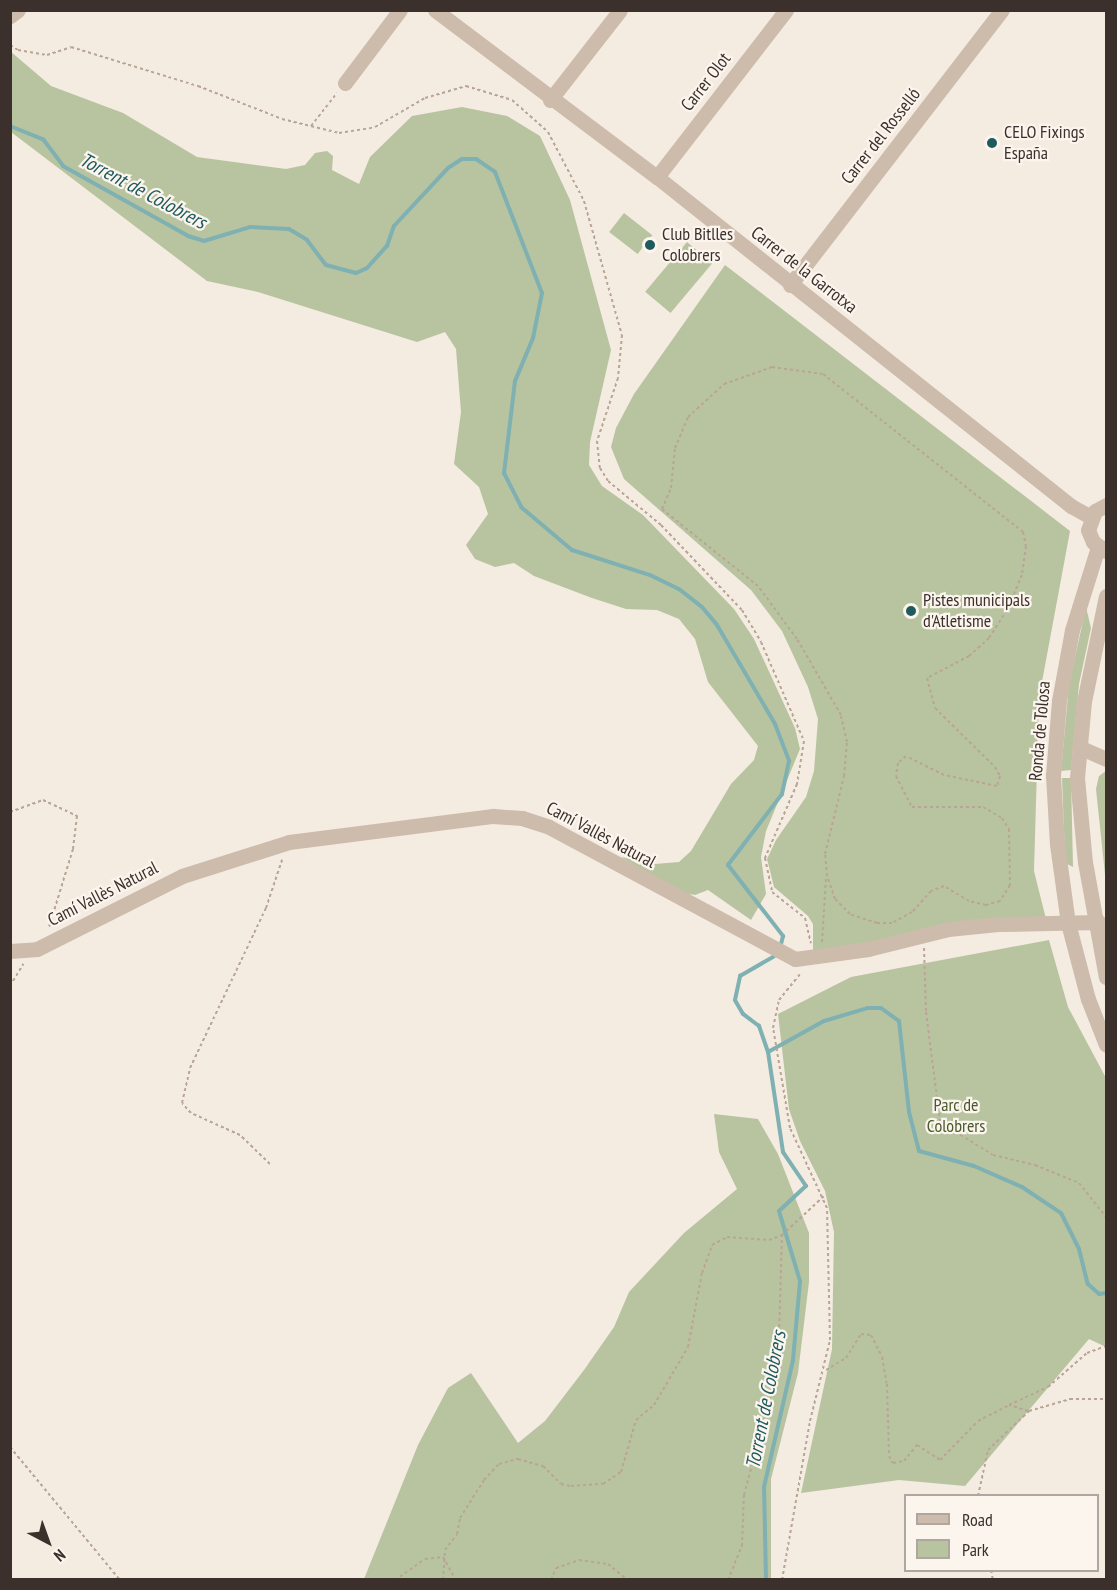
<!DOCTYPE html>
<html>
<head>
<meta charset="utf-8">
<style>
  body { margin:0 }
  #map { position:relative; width:1117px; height:1590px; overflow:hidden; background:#f4ebe1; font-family:"PT Sans Narrow",sans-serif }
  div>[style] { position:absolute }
  .green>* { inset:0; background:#b8c4a0; transform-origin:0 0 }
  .stream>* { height:4px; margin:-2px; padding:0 2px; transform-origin:2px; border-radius:2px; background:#7fb0b2 }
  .path>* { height:2px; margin-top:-1px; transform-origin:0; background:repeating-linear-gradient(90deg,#b9a596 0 3px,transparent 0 6px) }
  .minor>* { height:15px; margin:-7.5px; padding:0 7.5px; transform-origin:7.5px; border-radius:7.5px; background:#cdbbac }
  .dots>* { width:16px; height:16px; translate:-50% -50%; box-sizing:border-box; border:3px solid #fbf5ee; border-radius:50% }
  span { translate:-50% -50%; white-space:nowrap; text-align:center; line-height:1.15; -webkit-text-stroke:4.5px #fbf5ee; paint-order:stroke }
  .street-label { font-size:18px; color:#3b302b }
  .poi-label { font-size:18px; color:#3b302b }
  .left { translate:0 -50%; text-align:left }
  .park-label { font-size:18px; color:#4a5a2e }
  .water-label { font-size:20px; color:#1f5a5e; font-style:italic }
  .frame { position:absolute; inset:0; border:12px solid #3b302b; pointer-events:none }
  .legend { position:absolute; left:904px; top:1494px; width:195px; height:78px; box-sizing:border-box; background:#fbf5ee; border:2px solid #aea6a0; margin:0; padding:8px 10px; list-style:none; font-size:18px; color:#3b302b }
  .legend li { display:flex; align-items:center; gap:12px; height:30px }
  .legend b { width:30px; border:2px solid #aea6a0 }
  .north { position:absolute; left:18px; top:1512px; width:60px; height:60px; -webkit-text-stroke:4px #fbf5ee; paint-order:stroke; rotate:139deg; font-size:16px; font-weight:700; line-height:24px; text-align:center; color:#3b302b }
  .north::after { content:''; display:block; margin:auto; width:21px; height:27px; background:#3b302b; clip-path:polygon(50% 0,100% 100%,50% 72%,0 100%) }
</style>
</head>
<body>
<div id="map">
  <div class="green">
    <div style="clip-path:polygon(10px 51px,51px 86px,123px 113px,197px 157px,286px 169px,305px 165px,315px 153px,327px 151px,333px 156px,332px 170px,359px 184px,370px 157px,412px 116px,462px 107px,507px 116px,540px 136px,570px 200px,611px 350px,590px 442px,589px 465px,602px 486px,643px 515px,734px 609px,754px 639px,795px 728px,800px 749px,766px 831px,761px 857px,766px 894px,751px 920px,708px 890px,695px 895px,678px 892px,621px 857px,655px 864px,679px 862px,691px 851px,731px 784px,754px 760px,758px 746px,708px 682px,695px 639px,679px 619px,657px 610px,626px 609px,592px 598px,534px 576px,514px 563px,495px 567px,475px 559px,466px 545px,488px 514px,479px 487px,454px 464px,461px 412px,456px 349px,445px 332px,417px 342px,258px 292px,207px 281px,11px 132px)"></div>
    <div style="left:624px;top:213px;width:36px;height:24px;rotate:38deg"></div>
    <div style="left:687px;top:242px;width:33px;height:65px;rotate:40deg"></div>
    <div style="clip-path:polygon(725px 265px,1070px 531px,1039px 698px,1034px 871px,1047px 923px,813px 952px,813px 924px,808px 916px,774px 887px,767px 859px,776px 840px,806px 797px,814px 771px,818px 719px,808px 687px,782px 631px,751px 590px,624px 479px,611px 447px,616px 428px,634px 394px)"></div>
    <div style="clip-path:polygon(1086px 607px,1091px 628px,1079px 684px,1071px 770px,1061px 771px,1069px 685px)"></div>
    <div style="clip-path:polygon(1106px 771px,1106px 884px,1096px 789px,1099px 776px)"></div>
    <div style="clip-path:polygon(1062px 778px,1071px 778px,1073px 867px,1067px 864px,1065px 858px)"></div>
    <div style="clip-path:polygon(1049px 940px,1068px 1007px,1106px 1078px,1106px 1347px,1089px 1339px,965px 1486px,899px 1480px,801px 1493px,832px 1349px,834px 1232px,825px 1191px,800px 1141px,789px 1109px,778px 1014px,851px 977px)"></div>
    <div style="clip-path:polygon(714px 1114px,758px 1119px,778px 1154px,809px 1233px,809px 1282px,798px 1373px,771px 1479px,771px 1579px,364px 1579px,418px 1445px,448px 1388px,471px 1373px,518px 1443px,545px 1421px,584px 1370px,614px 1327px,629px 1292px,684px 1233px,737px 1189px,719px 1152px)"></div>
  </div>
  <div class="stream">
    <div style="left:10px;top:126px;width:35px;rotate:22deg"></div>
    <div style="left:43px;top:139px;width:34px;rotate:53deg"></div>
    <div style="left:63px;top:166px;width:143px;rotate:29.2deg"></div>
    <div style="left:188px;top:236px;width:17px;rotate:17deg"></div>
    <div style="left:204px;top:241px;width:48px;rotate:-16.9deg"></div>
    <div style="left:250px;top:227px;width:39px;rotate:3deg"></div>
    <div style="left:289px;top:229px;width:21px;rotate:31deg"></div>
    <div style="left:307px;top:240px;width:31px;rotate:53deg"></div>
    <div style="left:326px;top:265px;width:31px;rotate:15deg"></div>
    <div style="left:356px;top:273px;width:12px;rotate:-24deg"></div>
    <div style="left:367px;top:268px;width:30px;rotate:-48deg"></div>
    <div style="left:387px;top:246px;width:21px;rotate:-71deg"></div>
    <div style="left:394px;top:226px;width:79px;rotate:-47deg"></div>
    <div style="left:448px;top:168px;width:17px;rotate:-33deg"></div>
    <div style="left:462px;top:159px;width:14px"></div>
    <div style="left:476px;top:159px;width:23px;rotate:34deg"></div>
    <div style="left:495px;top:172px;width:130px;rotate:68.8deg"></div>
    <div style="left:542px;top:293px;width:46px;rotate:101.3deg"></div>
    <div style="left:533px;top:338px;width:47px;rotate:112.7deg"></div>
    <div style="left:515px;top:381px;width:93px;rotate:96.8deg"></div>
    <div style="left:504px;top:473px;width:38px;rotate:63deg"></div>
    <div style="left:521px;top:507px;width:67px;rotate:40.1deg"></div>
    <div style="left:572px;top:550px;width:82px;rotate:17.8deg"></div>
    <div style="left:650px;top:575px;width:32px;rotate:26deg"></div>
    <div style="left:679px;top:589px;width:29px;rotate:38deg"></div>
    <div style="left:702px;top:607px;width:23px;rotate:50deg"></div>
    <div style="left:717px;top:625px;width:115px;rotate:59.6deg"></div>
    <div style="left:775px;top:724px;width:40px;rotate:69deg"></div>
    <div style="left:789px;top:761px;width:34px;rotate:102deg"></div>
    <div style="left:782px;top:794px;width:89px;rotate:127.3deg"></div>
    <div style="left:728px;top:865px;width:90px;rotate:52.2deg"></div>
    <div style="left:783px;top:936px;width:12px;rotate:104deg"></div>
    <div style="left:768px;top:1052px;width:64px;rotate:-29deg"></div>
    <div style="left:824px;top:1021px;width:46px;rotate:-16.5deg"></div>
    <div style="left:868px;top:1008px;width:13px"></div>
    <div style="left:881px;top:1008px;width:22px;rotate:36deg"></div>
    <div style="left:899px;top:1021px;width:92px;rotate:83.7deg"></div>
    <div style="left:909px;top:1112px;width:40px;rotate:75.6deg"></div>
    <div style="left:919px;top:1151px;width:57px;rotate:15.3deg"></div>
    <div style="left:974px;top:1166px;width:52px;rotate:23.6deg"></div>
    <div style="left:1022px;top:1187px;width:47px;rotate:33.7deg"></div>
    <div style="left:1061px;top:1213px;width:40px;rotate:63.4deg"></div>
    <div style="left:1079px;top:1249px;width:36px;rotate:76deg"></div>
    <div style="left:1088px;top:1284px;width:15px;rotate:42deg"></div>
    <div style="left:1099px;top:1294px;width:7px;rotate:-8deg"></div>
    <div style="left:766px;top:1580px;width:93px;rotate:-91.2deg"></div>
    <div style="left:764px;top:1487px;width:130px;rotate:-77.1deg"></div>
    <div style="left:793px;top:1360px;width:79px;rotate:-84.9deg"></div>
    <div style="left:800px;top:1281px;width:73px;rotate:-106.7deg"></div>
    <div style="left:779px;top:1211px;width:37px;rotate:-43deg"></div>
    <div style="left:806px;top:1186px;width:41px;rotate:-124.1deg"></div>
    <div style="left:783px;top:1152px;width:101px;rotate:-98.5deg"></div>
    <div style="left:768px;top:1052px;width:28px;rotate:-109deg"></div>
    <div style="left:759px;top:1026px;width:20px;rotate:-143deg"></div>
    <div style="left:743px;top:1014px;width:16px;rotate:-120deg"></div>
    <div style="left:735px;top:1000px;width:25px;rotate:-78deg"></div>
    <div style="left:740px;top:976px;width:39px;rotate:-30deg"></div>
  </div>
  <div class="path">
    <div style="left:10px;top:45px;width:9px;rotate:32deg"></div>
    <div style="left:18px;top:50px;width:29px;rotate:10deg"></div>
    <div style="left:47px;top:55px;width:25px;rotate:-18deg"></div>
    <div style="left:71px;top:47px;width:133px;rotate:17.1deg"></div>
    <div style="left:198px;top:86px;width:90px;rotate:21.4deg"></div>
    <div style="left:282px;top:119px;width:59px;rotate:13.8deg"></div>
    <div style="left:339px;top:133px;width:36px;rotate:-9deg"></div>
    <div style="left:375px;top:127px;width:58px;rotate:-30.1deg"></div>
    <div style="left:425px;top:98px;width:43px;rotate:-16.3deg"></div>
    <div style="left:466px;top:86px;width:48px;rotate:16.9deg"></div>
    <div style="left:512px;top:100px;width:48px;rotate:41.6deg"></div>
    <div style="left:548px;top:132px;width:78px;rotate:62.4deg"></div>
    <div style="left:584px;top:201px;width:139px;rotate:74.2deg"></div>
    <div style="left:622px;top:335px;width:43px;rotate:95.3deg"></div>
    <div style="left:618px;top:378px;width:66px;rotate:108.4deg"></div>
    <div style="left:597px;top:441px;width:27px;rotate:84deg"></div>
    <div style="left:600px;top:468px;width:15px;rotate:58deg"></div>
    <div style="left:608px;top:481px;width:69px;rotate:39.7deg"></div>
    <div style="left:661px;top:525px;width:117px;rotate:46.4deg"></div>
    <div style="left:742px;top:610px;width:37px;rotate:59deg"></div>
    <div style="left:761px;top:642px;width:108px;rotate:66.5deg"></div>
    <div style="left:804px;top:741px;width:44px;rotate:99.2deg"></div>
    <div style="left:797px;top:784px;width:81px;rotate:113.4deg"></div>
    <div style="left:765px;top:858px;width:35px;rotate:78deg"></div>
    <div style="left:772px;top:892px;width:42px;rotate:38.2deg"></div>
    <div style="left:805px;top:918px;width:26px;rotate:77deg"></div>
    <div style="left:311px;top:126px;width:42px;rotate:-51.8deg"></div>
    <div style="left:772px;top:367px;width:51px;rotate:7.8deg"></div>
    <div style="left:823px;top:374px;width:255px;rotate:38.3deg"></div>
    <div style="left:1023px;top:532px;width:14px;rotate:78deg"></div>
    <div style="left:1026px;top:546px;width:29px;rotate:98deg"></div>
    <div style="left:1022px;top:575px;width:38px;rotate:113deg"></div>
    <div style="left:1007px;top:610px;width:33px;rotate:123deg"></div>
    <div style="left:989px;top:638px;width:27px;rotate:138deg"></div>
    <div style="left:969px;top:656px;width:47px;rotate:152.4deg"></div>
    <div style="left:927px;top:678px;width:31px;rotate:75deg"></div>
    <div style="left:935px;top:708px;width:84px;rotate:44.5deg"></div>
    <div style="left:995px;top:767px;width:10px;rotate:61deg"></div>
    <div style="left:1000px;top:776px;width:10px;rotate:107deg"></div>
    <div style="left:997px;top:786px;width:54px;rotate:-168.3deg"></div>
    <div style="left:944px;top:775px;width:42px;rotate:-153.4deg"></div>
    <div style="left:906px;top:756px;width:11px;rotate:139deg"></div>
    <div style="left:898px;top:763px;width:13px;rotate:99deg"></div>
    <div style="left:896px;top:776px;width:35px;rotate:63deg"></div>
    <div style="left:912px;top:807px;width:71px"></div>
    <div style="left:983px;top:807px;width:22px;rotate:30deg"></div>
    <div style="left:1002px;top:818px;width:13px;rotate:58deg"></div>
    <div style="left:1009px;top:829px;width:56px;rotate:89deg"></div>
    <div style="left:1010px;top:885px;width:19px;rotate:122deg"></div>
    <div style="left:1000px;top:901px;width:15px;rotate:164deg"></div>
    <div style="left:986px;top:905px;width:17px;rotate:-167deg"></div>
    <div style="left:969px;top:901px;width:29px;rotate:-149deg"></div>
    <div style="left:944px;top:886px;width:14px;rotate:159deg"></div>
    <div style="left:931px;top:891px;width:28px;rotate:132deg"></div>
    <div style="left:912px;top:912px;width:23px;rotate:151deg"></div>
    <div style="left:892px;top:923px;width:15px;rotate:180deg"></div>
    <div style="left:877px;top:923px;width:28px;rotate:-162deg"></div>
    <div style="left:850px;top:914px;width:21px;rotate:-135deg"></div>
    <div style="left:835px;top:899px;width:24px;rotate:-109deg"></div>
    <div style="left:827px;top:876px;width:22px;rotate:-95deg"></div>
    <div style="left:825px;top:854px;width:80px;rotate:-76.3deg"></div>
    <div style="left:844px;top:776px;width:34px;rotate:-85deg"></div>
    <div style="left:847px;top:742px;width:28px;rotate:-103deg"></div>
    <div style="left:841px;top:715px;width:88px;rotate:-120.1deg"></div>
    <div style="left:797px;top:639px;width:66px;rotate:-126.3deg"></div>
    <div style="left:758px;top:586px;width:123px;rotate:-141.3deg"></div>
    <div style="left:662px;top:509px;width:23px;rotate:-67deg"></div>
    <div style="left:671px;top:488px;width:40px;rotate:-84.3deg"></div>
    <div style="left:675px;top:448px;width:34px;rotate:-67deg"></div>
    <div style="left:688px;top:417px;width:49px;rotate:-42.5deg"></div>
    <div style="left:724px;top:384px;width:51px;rotate:-19.5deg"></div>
    <div style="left:10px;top:812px;width:35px;rotate:-20deg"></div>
    <div style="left:43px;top:800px;width:38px;rotate:25deg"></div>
    <div style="left:77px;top:816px;width:33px;rotate:97deg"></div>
    <div style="left:73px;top:849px;width:82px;rotate:107.1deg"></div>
    <div style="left:822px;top:942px;width:63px;rotate:-86.4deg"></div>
    <div style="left:924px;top:948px;width:64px;rotate:88.2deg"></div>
    <div style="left:926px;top:1012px;width:111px;rotate:82.7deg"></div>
    <div style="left:940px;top:1122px;width:62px;rotate:31.9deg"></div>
    <div style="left:993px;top:1155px;width:43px;rotate:13.4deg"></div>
    <div style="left:1035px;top:1165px;width:48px;rotate:22.2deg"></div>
    <div style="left:1079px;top:1183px;width:43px;rotate:51.5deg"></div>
    <div style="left:10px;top:986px;width:26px;rotate:-59deg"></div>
    <div style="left:270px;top:1164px;width:42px;rotate:-136deg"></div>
    <div style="left:240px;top:1135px;width:54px;rotate:-155.8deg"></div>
    <div style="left:191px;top:1113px;width:13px;rotate:-132deg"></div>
    <div style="left:182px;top:1103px;width:36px;rotate:-77deg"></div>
    <div style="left:190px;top:1068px;width:177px;rotate:-64.6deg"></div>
    <div style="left:266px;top:908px;width:51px;rotate:-71.6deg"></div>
    <div style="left:826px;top:1370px;width:23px;rotate:-31deg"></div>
    <div style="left:846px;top:1358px;width:28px;rotate:-58deg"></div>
    <div style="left:861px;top:1334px;width:10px;rotate:6deg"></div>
    <div style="left:871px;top:1335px;width:25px;rotate:63deg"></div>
    <div style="left:882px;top:1357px;width:27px;rotate:80deg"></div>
    <div style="left:887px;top:1384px;width:72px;rotate:88.4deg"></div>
    <div style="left:889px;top:1456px;width:8px;rotate:60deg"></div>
    <div style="left:893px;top:1463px;width:11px;rotate:-10deg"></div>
    <div style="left:904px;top:1461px;width:21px;rotate:-51deg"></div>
    <div style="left:917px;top:1445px;width:27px;rotate:33deg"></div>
    <div style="left:940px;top:1460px;width:54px;rotate:-45.7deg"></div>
    <div style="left:978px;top:1421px;width:35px;rotate:-27deg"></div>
    <div style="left:1028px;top:1411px;width:20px;rotate:-162deg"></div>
    <div style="left:1009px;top:1405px;width:43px;rotate:-24.8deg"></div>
    <div style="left:1048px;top:1387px;width:52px;rotate:-41.1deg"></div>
    <div style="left:1087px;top:1353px;width:20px;rotate:-20deg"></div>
    <div style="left:10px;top:1447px;width:173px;rotate:50.4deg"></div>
    <div style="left:978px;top:1496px;width:47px;rotate:-77.7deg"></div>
    <div style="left:988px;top:1450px;width:57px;rotate:-43.6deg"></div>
    <div style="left:1029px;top:1411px;width:43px;rotate:-16.3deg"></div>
    <div style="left:1070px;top:1399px;width:36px"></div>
    <div style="left:443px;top:1557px;width:26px;rotate:61deg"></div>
    <div style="left:991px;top:1570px;width:10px;rotate:79deg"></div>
    <div style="left:395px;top:1580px;width:37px;rotate:-35deg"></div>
    <div style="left:425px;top:1559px;width:18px;rotate:-6deg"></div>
    <div style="left:443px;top:1580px;width:30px;rotate:-86deg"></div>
    <div style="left:445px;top:1550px;width:20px;rotate:-53deg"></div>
    <div style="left:457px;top:1534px;width:16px;rotate:-79deg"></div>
    <div style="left:460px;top:1518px;width:45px;rotate:-57.7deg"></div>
    <div style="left:484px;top:1480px;width:22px;rotate:-47deg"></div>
    <div style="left:499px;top:1464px;width:20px;rotate:-15deg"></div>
    <div style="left:518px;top:1459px;width:26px;rotate:16deg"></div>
    <div style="left:543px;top:1466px;width:25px;rotate:45deg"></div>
    <div style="left:561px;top:1484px;width:10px;rotate:11deg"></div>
    <div style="left:571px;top:1486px;width:32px;rotate:-4deg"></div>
    <div style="left:603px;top:1484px;width:22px;rotate:-34deg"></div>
    <div style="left:621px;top:1472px;width:54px;rotate:-73.9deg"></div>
    <div style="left:636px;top:1420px;width:23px;rotate:-40deg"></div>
    <div style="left:654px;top:1405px;width:67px;rotate:-59.6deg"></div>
    <div style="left:688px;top:1347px;width:75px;rotate:-79.3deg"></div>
    <div style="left:702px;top:1273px;width:30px;rotate:-70deg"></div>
    <div style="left:712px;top:1245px;width:17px;rotate:-28deg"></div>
    <div style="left:727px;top:1237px;width:42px;rotate:4.1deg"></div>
    <div style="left:769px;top:1240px;width:14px;rotate:-21deg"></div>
    <div style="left:782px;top:1235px;width:57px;rotate:-42.9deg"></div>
    <div style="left:551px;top:1580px;width:13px;rotate:-67deg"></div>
    <div style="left:556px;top:1568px;width:24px;rotate:-19deg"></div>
    <div style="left:579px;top:1560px;width:29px;rotate:8deg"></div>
    <div style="left:608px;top:1564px;width:26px;rotate:39deg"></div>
    <div style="left:728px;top:1580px;width:37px;rotate:-68deg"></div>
    <div style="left:742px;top:1546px;width:51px;rotate:-87.8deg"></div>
    <div style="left:744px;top:1495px;width:131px;rotate:-74.9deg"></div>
    <div style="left:778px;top:1369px;width:134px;rotate:-88.3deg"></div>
    <div style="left:782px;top:1580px;width:161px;rotate:-80deg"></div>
    <div style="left:810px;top:1421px;width:83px;rotate:-76.1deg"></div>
    <div style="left:830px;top:1340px;width:132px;rotate:-91.3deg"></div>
    <div style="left:827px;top:1208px;width:88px;rotate:-114.8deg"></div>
    <div style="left:790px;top:1128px;width:101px;rotate:-99.6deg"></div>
    <div style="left:773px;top:1028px;width:29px;rotate:-78deg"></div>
    <div style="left:779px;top:1000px;width:33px;rotate:-51deg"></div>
  </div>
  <div class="minor">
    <div style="left:435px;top:10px;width:278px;rotate:37deg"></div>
    <div style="left:657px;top:177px;width:529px;rotate:38.47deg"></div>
    <div style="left:1071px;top:506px;width:23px;rotate:29deg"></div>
    <div style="left:10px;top:16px;width:10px;rotate:-37deg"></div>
    <div style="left:345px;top:83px;width:91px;rotate:-53deg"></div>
    <div style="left:550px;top:100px;width:114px;rotate:-52.1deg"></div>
    <div style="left:657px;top:177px;width:211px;rotate:-52.3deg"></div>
    <div style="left:790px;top:285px;width:347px;rotate:-52.4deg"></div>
    <div style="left:1106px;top:505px;width:13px;rotate:151deg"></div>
    <div style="left:1095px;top:511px;width:20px;rotate:110deg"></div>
    <div style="left:1088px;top:530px;width:13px;rotate:67deg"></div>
    <div style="left:1093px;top:542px;width:16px;rotate:35deg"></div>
    <div style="left:1098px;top:547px;width:87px;rotate:107.4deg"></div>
    <div style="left:1072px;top:630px;width:72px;rotate:100.4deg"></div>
    <div style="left:1059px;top:701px;width:74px;rotate:94.6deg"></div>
    <div style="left:1053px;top:775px;width:69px;rotate:86.7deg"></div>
    <div style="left:1057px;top:844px;width:80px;rotate:82.1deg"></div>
    <div style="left:1068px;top:923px;width:79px;rotate:75.3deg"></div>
    <div style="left:1088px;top:999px;width:49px;rotate:68.6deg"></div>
    <div style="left:1106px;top:596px;width:107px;rotate:101.8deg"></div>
    <div style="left:1084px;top:701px;width:77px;rotate:95.2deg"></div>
    <div style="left:1077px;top:778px;width:84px;rotate:84.6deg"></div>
    <div style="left:1085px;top:862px;width:117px;rotate:79.7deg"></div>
    <div style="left:1079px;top:747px;width:30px;rotate:24deg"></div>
    <div style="left:10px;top:951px;width:27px;rotate:-4deg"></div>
    <div style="left:37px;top:949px;width:162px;rotate:-26.7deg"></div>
    <div style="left:182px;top:876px;width:112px;rotate:-17.6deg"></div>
    <div style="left:289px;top:842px;width:206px;rotate:-7.3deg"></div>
    <div style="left:493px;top:816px;width:29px;rotate:4deg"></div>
    <div style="left:522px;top:818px;width:28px;rotate:18deg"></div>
    <div style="left:549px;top:827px;width:279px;rotate:28.2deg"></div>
    <div style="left:795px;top:959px;width:74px;rotate:-7.8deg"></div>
    <div style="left:868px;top:949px;width:82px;rotate:-14deg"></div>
    <div style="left:948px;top:929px;width:50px;rotate:-5.7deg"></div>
    <div style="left:998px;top:924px;width:101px;rotate:-1.1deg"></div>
  </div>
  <div class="dots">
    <div style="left:992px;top:143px;background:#1f5a5e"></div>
    <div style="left:650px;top:245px;background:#1f5a5e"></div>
    <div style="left:911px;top:611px;background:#1f5a5e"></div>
  </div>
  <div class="street-label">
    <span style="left:706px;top:82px;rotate:-52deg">Carrer Olot</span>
    <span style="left:881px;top:136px;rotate:-52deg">Carrer del Rosselló</span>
    <span style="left:804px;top:270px;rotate:38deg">Carrer de la Garrotxa</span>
    <span style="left:1040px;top:731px;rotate:-85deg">Ronda de Tolosa</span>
    <span style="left:601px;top:835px;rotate:28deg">Camí Vallès Natural</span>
    <span style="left:103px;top:894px;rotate:-27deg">Camí Vallès Natural</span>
  </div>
  <div class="poi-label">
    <span class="left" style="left:1004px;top:143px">CELO Fixings<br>España</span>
    <span class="left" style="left:662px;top:245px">Club Bitlles<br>Colobrers</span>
    <span class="left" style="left:923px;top:611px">Pistes municipals<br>d'Atletisme</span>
  </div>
  <div class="park-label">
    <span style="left:956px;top:1116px">Parc de<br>Colobrers</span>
  </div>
  <div class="water-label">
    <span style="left:143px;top:191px;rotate:28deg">Torrent de Colobrers</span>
    <span style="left:766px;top:1400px;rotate:-79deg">Torrent de Colobrers</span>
  </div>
  <div class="frame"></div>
  <ul class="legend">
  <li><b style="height:8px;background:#cdbbac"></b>Road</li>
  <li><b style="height:16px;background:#b8c4a0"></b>Park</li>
  </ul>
  <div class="north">N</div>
</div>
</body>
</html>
